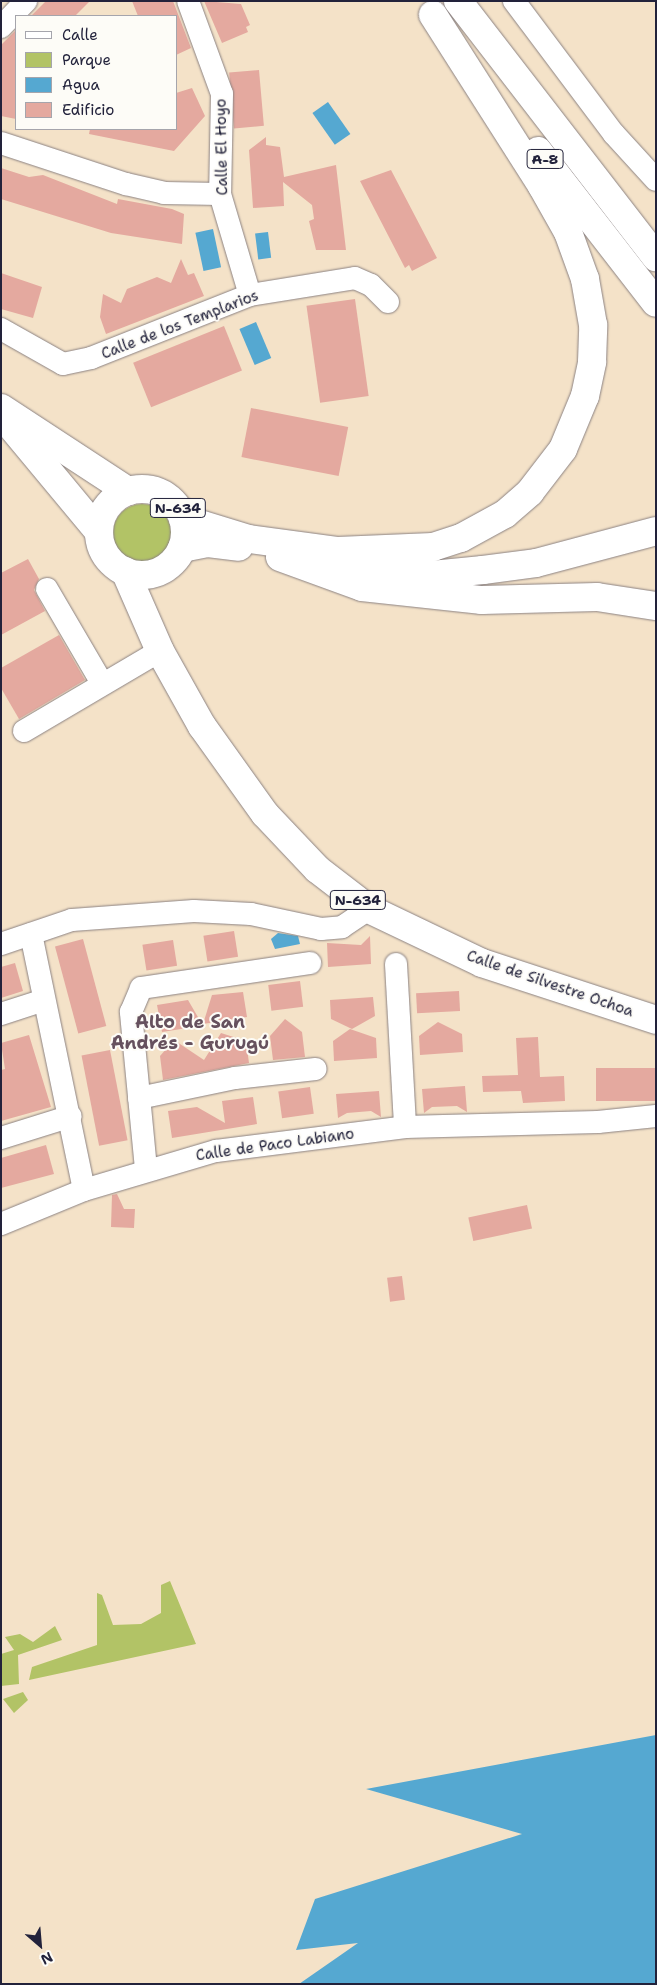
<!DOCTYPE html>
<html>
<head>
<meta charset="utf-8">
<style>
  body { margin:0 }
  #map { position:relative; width:657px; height:1985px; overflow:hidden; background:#f4e2c8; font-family:"Shantell Sans",sans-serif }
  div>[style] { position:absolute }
  .green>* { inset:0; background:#b2c366 }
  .round { border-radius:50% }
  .water>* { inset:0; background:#55a8d1; transform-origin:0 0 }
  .building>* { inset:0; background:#e4a99f; transform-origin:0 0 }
  .roads { filter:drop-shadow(0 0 1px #8b8282) drop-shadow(0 0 1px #8b8282) }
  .minor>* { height:22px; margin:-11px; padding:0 11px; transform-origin:11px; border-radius:11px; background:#fff }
  .highway>* { height:28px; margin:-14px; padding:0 14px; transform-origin:14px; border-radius:14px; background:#fff }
  .highway>.ring { margin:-14px; padding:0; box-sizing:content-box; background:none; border:28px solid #fff; border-radius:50% }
  span { translate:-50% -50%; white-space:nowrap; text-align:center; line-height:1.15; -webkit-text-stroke:4px #fdfcf7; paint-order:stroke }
  .shield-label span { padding:1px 4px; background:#fdfcf7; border:1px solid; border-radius:4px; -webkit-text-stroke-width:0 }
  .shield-label { font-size:14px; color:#22223b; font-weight:700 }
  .street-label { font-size:15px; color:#22223b }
  .quarter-label { font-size:18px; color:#66515e; font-weight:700 }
  .frame { position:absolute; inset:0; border:2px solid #22223b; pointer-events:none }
  .legend { position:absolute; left:15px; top:15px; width:162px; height:115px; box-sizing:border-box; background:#fdfcf7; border:1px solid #a5a5ac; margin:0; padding:6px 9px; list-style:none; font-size:15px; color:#22223b }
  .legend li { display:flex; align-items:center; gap:10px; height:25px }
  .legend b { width:25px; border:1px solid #a5a5ac }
  .north { position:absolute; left:15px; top:1920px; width:50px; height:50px; -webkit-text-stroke:4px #fdfcf7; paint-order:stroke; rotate:153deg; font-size:14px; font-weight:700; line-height:20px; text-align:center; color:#22223b }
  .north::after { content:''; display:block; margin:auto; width:18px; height:22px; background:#22223b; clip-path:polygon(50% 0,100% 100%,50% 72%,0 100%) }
</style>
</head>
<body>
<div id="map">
  <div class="green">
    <div class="round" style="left:113px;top:504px;width:58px;height:58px"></div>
    <div style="clip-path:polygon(170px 1581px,196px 1644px,29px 1680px,32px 1667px,97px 1645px,97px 1593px,102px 1595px,113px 1625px,141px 1624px,161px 1613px,161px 1585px)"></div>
    <div style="clip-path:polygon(55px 1626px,62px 1640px,18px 1655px,19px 1684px,1px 1686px,1px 1654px,14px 1650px,5px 1637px,20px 1634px,33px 1642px)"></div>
    <div style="clip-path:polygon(23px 1692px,28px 1700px,14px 1713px,3px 1699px)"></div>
  </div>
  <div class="water">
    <div style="left:328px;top:102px;width:39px;height:19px;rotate:55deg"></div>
    <div style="left:213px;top:229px;width:39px;height:18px;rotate:78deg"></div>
    <div style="left:268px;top:232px;width:26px;height:13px;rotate:83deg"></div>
    <div style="left:256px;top:322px;width:39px;height:18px;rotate:67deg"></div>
    <div style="clip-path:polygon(278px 933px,298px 936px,300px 944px,275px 949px,271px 939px)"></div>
    <div style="clip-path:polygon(656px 1735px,656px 1984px,299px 1984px,358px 1943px,296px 1950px,315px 1899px,522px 1834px,366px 1789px)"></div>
  </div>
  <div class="building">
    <div style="clip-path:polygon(46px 1px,90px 1px,75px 16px,31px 16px)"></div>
    <div style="clip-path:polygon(132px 1px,173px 1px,191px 48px,176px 55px,176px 16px,138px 16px)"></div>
    <div style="clip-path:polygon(204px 1px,241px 4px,250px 25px,246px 27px,248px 32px,222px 43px)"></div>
    <div style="clip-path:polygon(16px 30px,16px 119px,1px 116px,1px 45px)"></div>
    <div style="left:259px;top:70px;width:56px;height:30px;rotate:85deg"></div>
    <div style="clip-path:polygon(192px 88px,205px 116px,174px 151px,89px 134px,90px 129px,176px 129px,176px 93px)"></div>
    <div style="clip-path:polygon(266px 137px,266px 145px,280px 147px,284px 177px,336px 165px,346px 250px,316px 250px,309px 221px,314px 219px,312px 205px,283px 182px,284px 206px,253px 208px,249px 150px)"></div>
    <div style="clip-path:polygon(1px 168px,29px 177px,43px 175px,117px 204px,118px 199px,172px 209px,184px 214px,182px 244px,111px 233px,1px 199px)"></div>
    <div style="clip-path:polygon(391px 170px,437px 258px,412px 271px,409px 265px,405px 268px,360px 181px)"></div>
    <div style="clip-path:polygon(181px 259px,188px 275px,194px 273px,204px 296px,106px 334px,100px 317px,103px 294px,121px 303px,127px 289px,157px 277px,171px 283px)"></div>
    <div style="clip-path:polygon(1px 273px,42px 287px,33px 318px,1px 309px)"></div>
    <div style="left:355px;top:299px;width:98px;height:49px;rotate:82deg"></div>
    <div style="left:224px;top:326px;width:48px;height:98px;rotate:68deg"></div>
    <div style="left:251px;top:408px;width:99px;height:50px;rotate:11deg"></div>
    <div style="clip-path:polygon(28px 559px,39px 579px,34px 590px,45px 611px,1px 635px,1px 573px)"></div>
    <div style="clip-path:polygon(59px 635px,85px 680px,19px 719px,1px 688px,1px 668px)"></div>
    <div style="left:234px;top:931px;width:26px;height:31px;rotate:81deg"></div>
    <div style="clip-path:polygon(370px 936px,371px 964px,328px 967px,327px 943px,361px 945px)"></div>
    <div style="left:83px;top:939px;width:90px;height:29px;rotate:75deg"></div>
    <div style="left:173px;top:940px;width:26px;height:31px;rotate:81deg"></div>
    <div style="clip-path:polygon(15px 963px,23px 991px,1px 998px,1px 967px)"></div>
    <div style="left:300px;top:981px;width:26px;height:32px;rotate:83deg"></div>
    <div style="left:459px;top:991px;width:20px;height:43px;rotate:87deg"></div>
    <div style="clip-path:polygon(243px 992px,247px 1017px,203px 1024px,212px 995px)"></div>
    <div style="clip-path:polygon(373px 997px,375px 1016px,352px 1029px,331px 1019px,330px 1000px)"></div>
    <div style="clip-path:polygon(188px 1000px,202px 1024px,195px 1025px,200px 1026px,162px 1032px,157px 1005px)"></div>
    <div style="clip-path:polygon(285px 1019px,302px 1032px,305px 1057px,273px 1060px,270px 1036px)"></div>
    <div style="clip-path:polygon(438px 1022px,462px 1034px,463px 1052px,420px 1055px,419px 1036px)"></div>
    <div style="clip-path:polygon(350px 1029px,376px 1038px,377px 1058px,334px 1061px,333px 1041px)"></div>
    <div style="clip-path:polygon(221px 1033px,246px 1041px,249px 1063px,163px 1080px,160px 1056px,174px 1040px,204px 1060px)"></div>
    <div style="clip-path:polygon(29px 1035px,51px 1107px,1px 1121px,1px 1070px,5px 1069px,1px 1043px)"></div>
    <div style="clip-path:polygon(538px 1037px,540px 1077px,564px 1076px,565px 1101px,523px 1103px,521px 1091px,483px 1092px,482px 1076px,518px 1075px,516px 1038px)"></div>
    <div style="left:110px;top:1050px;width:92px;height:29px;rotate:79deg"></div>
    <div style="left:656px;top:1068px;width:33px;height:60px;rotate:90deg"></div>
    <div style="clip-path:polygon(465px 1086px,467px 1112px,457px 1106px,432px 1107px,424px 1113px,422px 1089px)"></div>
    <div style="left:310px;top:1087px;width:27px;height:32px;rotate:82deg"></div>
    <div style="clip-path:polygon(379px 1091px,381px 1117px,371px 1111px,347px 1113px,338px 1118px,336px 1094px)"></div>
    <div style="clip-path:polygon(253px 1097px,257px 1124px,172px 1138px,168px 1111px,197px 1107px,225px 1123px,222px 1101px)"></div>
    <div style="clip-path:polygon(46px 1145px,54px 1174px,1px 1188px,1px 1158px)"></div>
    <div style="clip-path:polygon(117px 1194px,124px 1209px,135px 1209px,134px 1228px,111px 1227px,112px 1195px)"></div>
    <div style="left:527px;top:1205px;width:24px;height:60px;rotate:78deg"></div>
    <div style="left:402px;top:1276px;width:24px;height:15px;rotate:83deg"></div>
  </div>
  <div class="roads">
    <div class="minor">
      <div style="left:188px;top:1px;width:99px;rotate:69.9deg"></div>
      <div style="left:222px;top:94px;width:100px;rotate:91.1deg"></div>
      <div style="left:220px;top:194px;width:105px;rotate:73.5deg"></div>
      <div style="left:514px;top:1px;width:166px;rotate:53.1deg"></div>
      <div style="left:614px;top:134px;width:62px;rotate:47.6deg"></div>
      <div style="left:1px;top:27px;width:36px;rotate:-46deg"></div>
      <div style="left:1px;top:143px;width:132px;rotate:18.2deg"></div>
      <div style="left:126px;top:184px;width:39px;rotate:13deg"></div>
      <div style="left:164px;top:193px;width:56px;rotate:1deg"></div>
      <div style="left:1px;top:329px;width:71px;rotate:29.4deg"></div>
      <div style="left:63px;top:364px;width:29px;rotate:-12deg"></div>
      <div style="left:91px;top:358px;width:171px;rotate:-21.6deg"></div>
      <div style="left:250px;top:295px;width:106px;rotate:-9.2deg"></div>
      <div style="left:355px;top:278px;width:17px;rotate:24deg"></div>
      <div style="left:371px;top:285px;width:24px;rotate:45deg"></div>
      <div style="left:47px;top:589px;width:109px;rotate:59.7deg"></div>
      <div style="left:24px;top:731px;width:158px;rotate:-30.5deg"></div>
      <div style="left:31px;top:934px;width:261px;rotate:78.3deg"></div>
      <div style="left:1px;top:944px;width:75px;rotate:-18.7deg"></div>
      <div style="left:72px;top:920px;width:122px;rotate:-4.2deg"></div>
      <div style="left:194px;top:911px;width:57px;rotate:3deg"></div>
      <div style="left:251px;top:914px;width:72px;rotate:12.1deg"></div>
      <div style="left:321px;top:929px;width:21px;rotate:-5deg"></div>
      <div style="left:342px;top:927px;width:32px;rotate:-34deg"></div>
      <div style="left:396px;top:964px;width:163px;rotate:86.8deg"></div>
      <div style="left:1px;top:1014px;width:45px;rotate:-18deg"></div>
      <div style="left:139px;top:1098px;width:98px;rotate:-11.8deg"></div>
      <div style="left:235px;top:1078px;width:81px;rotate:-6.4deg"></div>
      <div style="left:1px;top:1138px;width:73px;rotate:-17.4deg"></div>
      <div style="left:146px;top:1169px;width:158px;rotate:-95.5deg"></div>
      <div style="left:131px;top:1012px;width:26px;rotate:-67deg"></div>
      <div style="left:141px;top:988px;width:171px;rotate:-8.4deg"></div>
      <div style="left:1px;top:1224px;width:90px;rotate:-22.3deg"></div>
      <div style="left:84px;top:1190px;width:138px;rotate:-16.5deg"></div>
      <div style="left:216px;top:1151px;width:191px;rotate:-7.2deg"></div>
      <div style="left:405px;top:1127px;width:193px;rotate:-1.5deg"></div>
      <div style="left:598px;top:1122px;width:58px;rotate:-5.9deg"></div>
    </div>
    <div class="highway">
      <div style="left:458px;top:1px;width:324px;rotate:52.3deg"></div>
      <div style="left:538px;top:151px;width:192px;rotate:52.2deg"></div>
      <div style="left:1px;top:408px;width:152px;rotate:33.2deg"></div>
      <div style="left:11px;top:426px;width:138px;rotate:50.3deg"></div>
      <div class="ring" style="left:99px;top:489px;width:58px;height:58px"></div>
      <div style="left:183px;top:519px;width:69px;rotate:16.9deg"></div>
      <div style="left:249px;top:539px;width:90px;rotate:7.7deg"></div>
      <div style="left:338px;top:551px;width:95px;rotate:-2.4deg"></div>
      <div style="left:433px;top:547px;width:29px;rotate:-18deg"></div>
      <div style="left:461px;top:538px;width:50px;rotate:-28.6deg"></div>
      <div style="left:505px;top:514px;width:33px;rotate:-41deg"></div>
      <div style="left:530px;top:492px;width:54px;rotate:-52.5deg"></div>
      <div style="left:563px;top:449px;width:57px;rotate:-67.5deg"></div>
      <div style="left:585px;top:396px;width:35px;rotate:-78deg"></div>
      <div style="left:592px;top:362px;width:37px;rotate:-88deg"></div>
      <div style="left:593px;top:325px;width:47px;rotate:-99.9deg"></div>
      <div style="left:585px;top:279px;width:50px;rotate:-109.9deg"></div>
      <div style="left:568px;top:232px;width:53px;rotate:-119.5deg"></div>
      <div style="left:542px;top:186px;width:203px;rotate:-122.5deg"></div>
      <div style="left:182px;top:548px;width:26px;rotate:-11deg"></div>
      <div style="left:208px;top:543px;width:31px;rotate:7deg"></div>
      <div style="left:280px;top:557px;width:87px;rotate:20.1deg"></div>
      <div style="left:362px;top:587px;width:121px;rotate:6.2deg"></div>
      <div style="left:482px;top:600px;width:115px;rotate:-1.5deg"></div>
      <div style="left:597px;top:597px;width:60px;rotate:8.7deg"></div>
      <div style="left:332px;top:566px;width:100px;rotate:5.1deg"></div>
      <div style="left:432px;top:575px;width:51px;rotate:-5.6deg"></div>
      <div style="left:483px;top:570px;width:53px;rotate:-7.5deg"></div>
      <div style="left:536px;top:563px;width:124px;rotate:-14.9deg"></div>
      <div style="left:125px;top:571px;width:87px;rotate:66.4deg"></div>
      <div style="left:160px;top:651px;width:86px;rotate:60.8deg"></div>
      <div style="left:202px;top:726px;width:108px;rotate:54.4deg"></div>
      <div style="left:265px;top:814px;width:76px;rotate:46.6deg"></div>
      <div style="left:317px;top:869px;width:66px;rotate:37.6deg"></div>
      <div style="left:369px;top:909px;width:125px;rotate:25.5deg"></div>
      <div style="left:482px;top:963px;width:183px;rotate:18.1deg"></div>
    </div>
  </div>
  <div class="shield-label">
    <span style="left:545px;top:159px">A-8</span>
    <span style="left:178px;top:508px">N-634</span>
    <span style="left:358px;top:900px">N-634</span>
  </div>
  <div class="street-label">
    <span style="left:222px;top:147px;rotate:-91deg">Calle El Hoyo</span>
    <span style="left:180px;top:325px;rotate:-21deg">Calle de los Templarios</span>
    <span style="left:550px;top:984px;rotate:19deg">Calle de Silvestre Ochoa</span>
    <span style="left:275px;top:1145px;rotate:-8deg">Calle de Paco Labiano</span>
  </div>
  <div class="quarter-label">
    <span style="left:190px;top:1033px">Alto de San<br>Andrés - Gurugú</span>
  </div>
  <div class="frame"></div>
  <ul class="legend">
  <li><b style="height:6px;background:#fff"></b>Calle</li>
  <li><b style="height:14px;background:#b2c366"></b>Parque</li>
  <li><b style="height:14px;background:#55a8d1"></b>Agua</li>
  <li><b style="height:14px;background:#e4a99f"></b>Edificio</li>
  </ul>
  <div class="north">N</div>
</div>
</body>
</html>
